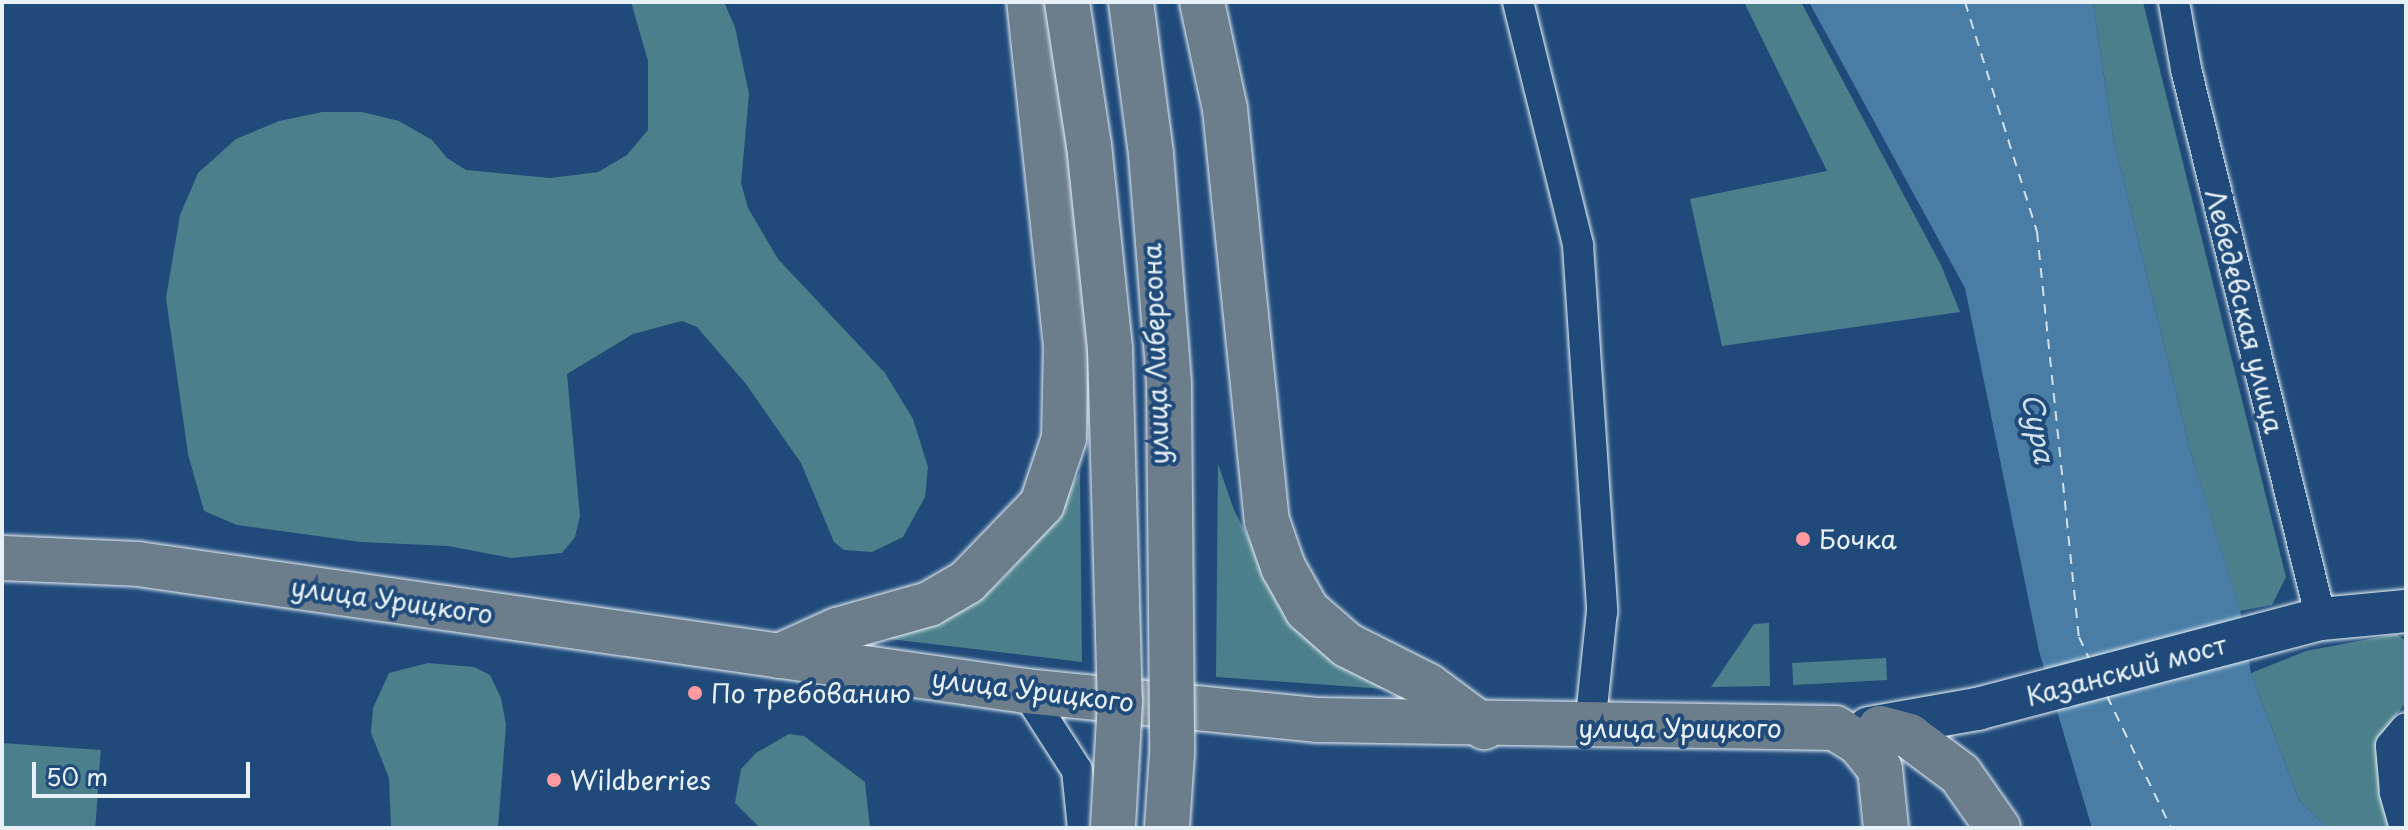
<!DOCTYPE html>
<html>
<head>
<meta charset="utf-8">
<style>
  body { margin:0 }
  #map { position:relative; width:2408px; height:830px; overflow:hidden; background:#1f4a7a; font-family:"Playpen Sans",sans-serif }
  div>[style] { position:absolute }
  .green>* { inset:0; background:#4b7f8b; transform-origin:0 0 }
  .water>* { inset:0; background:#497da6 }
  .ferry>* { height:2px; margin-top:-1px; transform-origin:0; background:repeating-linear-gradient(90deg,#d0e0ec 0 10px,transparent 0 18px) }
  .roads { filter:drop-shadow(0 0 2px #e8f1f8) drop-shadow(0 0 2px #e8f1f8) }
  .street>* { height:30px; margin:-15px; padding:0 15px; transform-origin:15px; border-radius:15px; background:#1f4a7a }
  .secondary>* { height:42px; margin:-21px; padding:0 21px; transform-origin:21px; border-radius:21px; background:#1f4a7a }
  .primary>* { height:44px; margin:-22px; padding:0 22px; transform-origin:22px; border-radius:22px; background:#6c7d8c }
  .bridges { filter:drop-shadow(0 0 2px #e8f1f8) drop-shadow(0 0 2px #e8f1f8) }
  .primary-bridge>* { height:44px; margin:-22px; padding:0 22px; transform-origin:22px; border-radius:22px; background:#6c7d8c }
  .dots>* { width:22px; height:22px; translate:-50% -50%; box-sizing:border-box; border:4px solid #1f4a7a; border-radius:50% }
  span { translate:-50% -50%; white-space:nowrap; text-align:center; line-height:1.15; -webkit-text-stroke:8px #1f4a7a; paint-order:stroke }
  .street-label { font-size:26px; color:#e8f1f8 }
  .poi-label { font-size:26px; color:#e8f1f8 }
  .left { translate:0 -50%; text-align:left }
  .water-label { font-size:28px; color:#d0e0ec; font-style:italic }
  .frame { position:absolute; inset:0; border:4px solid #e8f1f8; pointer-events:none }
  .scale { position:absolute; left:32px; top:762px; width:218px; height:36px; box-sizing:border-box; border:4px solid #e8f1f8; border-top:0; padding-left:10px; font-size:24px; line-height:28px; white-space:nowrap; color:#e8f1f8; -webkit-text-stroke:6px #1f4a7a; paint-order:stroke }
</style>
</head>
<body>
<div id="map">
  <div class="green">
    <div style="clip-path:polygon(631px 2px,724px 2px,735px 27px,749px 94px,741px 183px,748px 208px,778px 259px,885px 373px,913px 419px,928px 467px,925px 497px,903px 537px,872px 552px,844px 550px,834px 542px,801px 463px,746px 384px,697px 327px,682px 321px,633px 334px,567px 374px,580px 516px,575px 537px,562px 553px,511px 558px,448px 546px,361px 542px,237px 525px,204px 511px,188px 454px,166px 298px,180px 215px,198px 173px,236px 139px,279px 121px,322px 112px,362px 112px,399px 121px,432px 140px,447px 158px,466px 170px,550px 178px,598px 172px,627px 155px,648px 130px,648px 61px)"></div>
    <div style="clip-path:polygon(1744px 2px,1801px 2px,1941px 265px,1960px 312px,1722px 346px,1690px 199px,1827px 171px)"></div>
    <div style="clip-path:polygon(2093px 2px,2143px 2px,2286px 577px,2272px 605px,2240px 611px,2190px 450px,2113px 137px)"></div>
    <div style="clip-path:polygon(1218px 464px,1234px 510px,1270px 580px,1398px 690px,1216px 677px)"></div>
    <div style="clip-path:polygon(1080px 472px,1082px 662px,873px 637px,971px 599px,1001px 581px,1045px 530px)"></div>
    <div style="clip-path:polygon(1769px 623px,1770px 686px,1711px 687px,1754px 624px)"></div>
    <div style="clip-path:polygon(2396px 634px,2406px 641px,2406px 702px,2378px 740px,2379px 789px,2389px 828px,2328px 828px,2299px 800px,2251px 673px,2306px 651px)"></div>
    <div style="left:1886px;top:658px;width:22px;height:94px;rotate:87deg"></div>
    <div style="clip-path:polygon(428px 663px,474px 667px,490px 675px,501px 698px,506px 725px,498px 828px,391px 828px,389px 778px,371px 733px,373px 708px,389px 673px)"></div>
    <div style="clip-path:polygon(789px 734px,804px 736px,865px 782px,870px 828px,760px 828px,735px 803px,741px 769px,756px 753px)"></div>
    <div style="left:2px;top:743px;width:99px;height:85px;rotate:4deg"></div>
  </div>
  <div class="water">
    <div style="clip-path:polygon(1809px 2px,2093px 2px,2113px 137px,2190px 450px,2240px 610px,2251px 673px,2299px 800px,2328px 828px,2092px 828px,2039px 651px,1965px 288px)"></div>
  </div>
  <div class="ferry">
    <div style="left:1965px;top:2px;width:241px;rotate:72.6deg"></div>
    <div style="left:2037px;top:232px;width:407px;rotate:84.1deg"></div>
    <div style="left:2079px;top:637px;width:23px;rotate:65deg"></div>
    <div style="left:2107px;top:696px;width:147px;rotate:64.1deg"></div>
  </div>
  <div class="roads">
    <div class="street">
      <div style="left:1518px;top:2px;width:250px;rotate:76.1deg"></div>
      <div style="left:1578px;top:245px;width:367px;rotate:86.2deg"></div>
      <div style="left:1602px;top:611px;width:118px;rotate:95.9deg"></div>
      <div style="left:2174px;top:2px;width:68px;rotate:79.8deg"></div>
      <div style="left:2186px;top:69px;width:566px;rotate:76.21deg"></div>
      <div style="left:1026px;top:691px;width:94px;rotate:57.2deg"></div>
      <div style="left:1077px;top:770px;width:58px;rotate:84.1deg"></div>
      <div style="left:2405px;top:828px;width:37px;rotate:-106deg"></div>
      <div style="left:2395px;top:792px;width:46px;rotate:-95deg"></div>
      <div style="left:2391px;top:746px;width:23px;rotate:-50deg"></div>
    </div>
    <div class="secondary">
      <div style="left:1869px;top:728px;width:110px;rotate:-10deg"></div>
      <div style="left:1977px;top:709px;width:356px;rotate:-14.7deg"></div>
      <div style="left:2321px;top:619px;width:85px;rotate:-5.4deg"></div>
    </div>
    <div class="primary">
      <div style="left:1202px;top:2px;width:109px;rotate:77.9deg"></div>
      <div style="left:1225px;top:109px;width:414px;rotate:84.2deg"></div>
      <div style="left:1267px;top:521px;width:49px;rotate:70.8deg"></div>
      <div style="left:1283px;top:567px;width:49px;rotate:60.8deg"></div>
      <div style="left:1307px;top:610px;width:53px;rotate:41.2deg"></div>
      <div style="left:1347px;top:645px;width:89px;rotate:26.6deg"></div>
      <div style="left:1427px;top:685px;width:71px;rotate:36.4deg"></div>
      <div style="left:2px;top:558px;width:136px;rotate:2.5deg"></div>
      <div style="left:138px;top:564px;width:897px;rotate:8.14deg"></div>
      <div style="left:1026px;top:691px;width:292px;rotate:5.7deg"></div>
      <div style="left:1317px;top:720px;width:518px;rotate:0.88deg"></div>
      <div style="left:1835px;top:728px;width:28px;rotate:32deg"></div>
      <div style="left:1859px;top:743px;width:33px;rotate:51deg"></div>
      <div style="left:1880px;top:769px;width:59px;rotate:84.2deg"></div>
      <div style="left:779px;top:656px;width:64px;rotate:-24.1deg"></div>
      <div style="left:837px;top:630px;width:96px;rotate:-15.8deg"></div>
      <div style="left:929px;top:604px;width:44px;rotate:-30.1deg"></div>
      <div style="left:967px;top:582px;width:108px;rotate:-46.1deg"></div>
      <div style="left:1042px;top:504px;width:70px;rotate:-71.6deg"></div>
      <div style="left:1064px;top:438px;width:92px;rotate:-88.8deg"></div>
      <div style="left:1066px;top:346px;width:346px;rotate:-96.1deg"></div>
      <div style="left:1880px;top:728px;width:30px;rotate:15deg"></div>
      <div style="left:1909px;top:736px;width:64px;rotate:36.7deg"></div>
      <div style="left:1960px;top:774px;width:66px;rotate:54.9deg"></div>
    </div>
  </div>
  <div class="bridges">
    <div class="primary-bridge">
      <div style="left:1067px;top:2px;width:145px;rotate:81.3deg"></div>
      <div style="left:1089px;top:145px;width:205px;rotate:84.1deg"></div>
      <div style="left:1110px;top:349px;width:352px;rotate:88.4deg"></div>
      <div style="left:1120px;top:701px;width:127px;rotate:93.2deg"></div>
      <div style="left:1131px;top:2px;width:153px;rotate:82.5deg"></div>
      <div style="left:1151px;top:154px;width:232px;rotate:85.5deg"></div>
      <div style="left:1169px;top:385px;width:369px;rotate:89.5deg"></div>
      <div style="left:1172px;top:754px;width:74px;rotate:93.9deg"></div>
    </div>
  </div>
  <div class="dots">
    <div style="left:1803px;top:539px;background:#ff9aa2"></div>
    <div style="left:695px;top:693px;background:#ff9aa2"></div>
    <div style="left:554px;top:780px;background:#ff9aa2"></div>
  </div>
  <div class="street-label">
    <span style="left:2245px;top:311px;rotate:76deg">Лебедевская улица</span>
    <span style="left:1155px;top:354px;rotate:-92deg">улица Либерсона</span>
    <span style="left:392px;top:600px;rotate:8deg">улица Урицкого</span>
    <span style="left:2126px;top:670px;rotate:-15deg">Казанский мост</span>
    <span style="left:1033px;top:690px;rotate:7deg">улица Урицкого</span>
    <span style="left:1680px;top:728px">улица Урицкого</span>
  </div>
  <div class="poi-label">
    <span class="left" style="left:1819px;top:539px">Бочка</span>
    <span class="left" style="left:711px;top:693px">По требованию</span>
    <span class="left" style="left:570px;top:780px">Wildberries</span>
  </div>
  <div class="water-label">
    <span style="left:2039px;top:428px;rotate:79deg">Сура</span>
  </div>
  <div class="frame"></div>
  <div class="scale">50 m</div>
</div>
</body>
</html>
